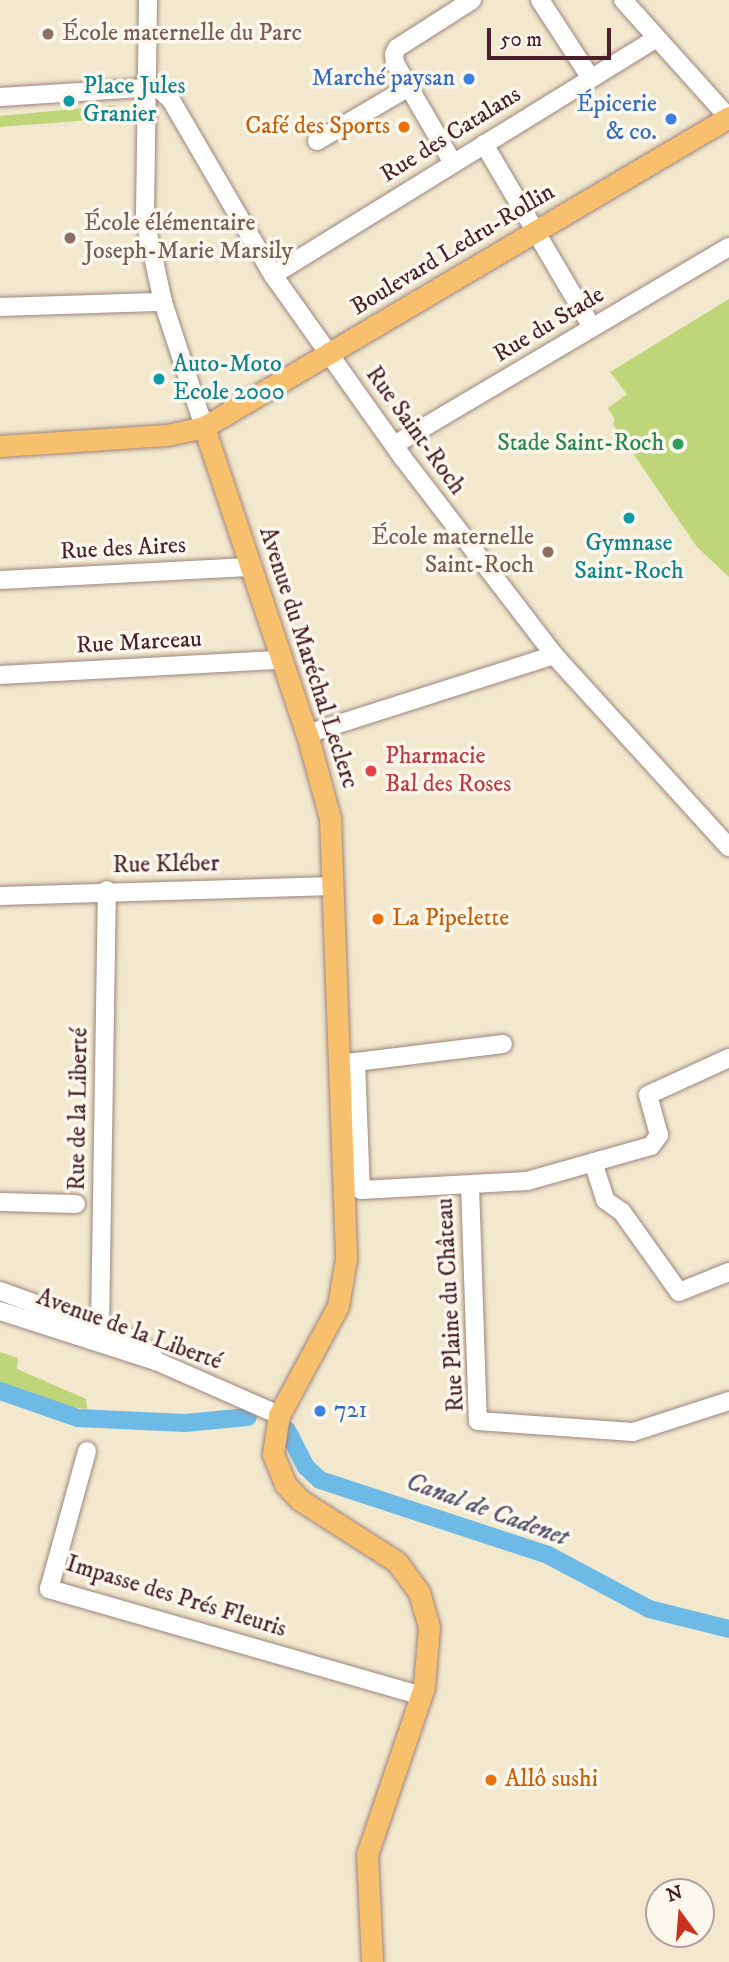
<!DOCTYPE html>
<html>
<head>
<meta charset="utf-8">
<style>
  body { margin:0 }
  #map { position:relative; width:729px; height:1962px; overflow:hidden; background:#f1e8ce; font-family:"IM FELL DW Pica",serif }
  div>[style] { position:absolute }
  .green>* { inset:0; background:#bed579 }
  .canal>* { height:18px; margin:-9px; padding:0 9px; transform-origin:9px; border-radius:9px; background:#6ebae7 }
  .roads { filter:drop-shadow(0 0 2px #9e847c) drop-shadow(0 0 2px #9e847c) }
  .minor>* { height:18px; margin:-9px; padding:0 9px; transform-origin:9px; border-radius:9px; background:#fff }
  .major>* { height:21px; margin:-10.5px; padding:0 10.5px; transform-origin:10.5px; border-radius:10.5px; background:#f8bf6c }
  .dots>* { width:19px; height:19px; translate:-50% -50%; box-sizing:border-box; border:4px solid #fbf7ec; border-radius:50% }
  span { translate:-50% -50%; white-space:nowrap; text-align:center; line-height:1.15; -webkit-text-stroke:7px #fbf7ec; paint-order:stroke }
  .education-label { font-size:24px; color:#785e54 }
  .left { translate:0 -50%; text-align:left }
  .right { translate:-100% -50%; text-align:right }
  .shop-label { font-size:24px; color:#366cbe }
  .culture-label { font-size:24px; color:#0d838f }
  .food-label { font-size:24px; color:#c56008 }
  .street-label { font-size:24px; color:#4a1f2b }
  .leisure-label { font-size:24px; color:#27864d }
  .health-label { font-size:24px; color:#be3a42 }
  .water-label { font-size:26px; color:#57556d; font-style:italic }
  .north { position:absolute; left:645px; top:1878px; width:70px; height:70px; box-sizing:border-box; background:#fbf7ec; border:2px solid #b4a19f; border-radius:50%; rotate:344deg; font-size:19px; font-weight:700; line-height:28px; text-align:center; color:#4a1f2b }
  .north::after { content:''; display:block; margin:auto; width:24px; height:32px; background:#c8321e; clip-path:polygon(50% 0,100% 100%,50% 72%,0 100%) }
  .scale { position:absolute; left:487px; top:28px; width:124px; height:32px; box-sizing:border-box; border:4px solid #4a1f2b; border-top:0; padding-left:9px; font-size:21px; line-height:24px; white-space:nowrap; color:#4a1f2b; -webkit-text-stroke:5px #fbf7ec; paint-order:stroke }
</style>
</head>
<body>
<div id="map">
  <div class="green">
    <div style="clip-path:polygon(116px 105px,116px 118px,0 127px,0 116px)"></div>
    <div style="clip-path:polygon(729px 299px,729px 577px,697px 547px,613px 424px,615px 420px,608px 408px,627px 394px,610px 372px)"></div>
    <div style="clip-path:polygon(0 1352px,18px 1358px,17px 1369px,86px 1399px,87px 1409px,68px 1407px,0 1384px)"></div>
  </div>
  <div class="canal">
    <div style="left:0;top:1391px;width:83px;rotate:19.1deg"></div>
    <div style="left:78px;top:1418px;width:107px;rotate:2.7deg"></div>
    <div style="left:185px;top:1423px;width:63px;rotate:-5.4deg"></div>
    <div style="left:287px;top:1430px;width:42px;rotate:62.8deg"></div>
    <div style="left:306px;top:1467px;width:19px;rotate:43deg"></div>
    <div style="left:320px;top:1480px;width:240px;rotate:18.2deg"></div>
    <div style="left:548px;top:1555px;width:115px;rotate:28.1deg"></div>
    <div style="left:649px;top:1609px;width:82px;rotate:14deg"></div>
  </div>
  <div class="roads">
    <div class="minor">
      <div style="left:148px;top:0;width:220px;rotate:90.8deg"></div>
      <div style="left:145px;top:220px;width:84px;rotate:77.6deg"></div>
      <div style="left:163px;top:302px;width:132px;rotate:71.8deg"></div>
      <div style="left:540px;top:0;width:92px;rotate:57deg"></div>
      <div style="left:623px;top:0;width:159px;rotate:48.1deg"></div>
      <div style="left:0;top:97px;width:157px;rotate:-3.6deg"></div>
      <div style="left:157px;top:87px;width:19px;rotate:43deg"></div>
      <div style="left:171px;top:100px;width:203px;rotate:59.8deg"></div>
      <div style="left:273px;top:275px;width:224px;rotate:54.6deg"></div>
      <div style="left:403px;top:458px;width:248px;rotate:52.5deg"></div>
      <div style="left:554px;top:655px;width:260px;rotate:47.7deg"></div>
      <div style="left:317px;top:141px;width:107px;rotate:-30.4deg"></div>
      <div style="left:484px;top:144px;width:212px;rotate:59.5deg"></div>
      <div style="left:453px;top:163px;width:116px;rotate:-120.1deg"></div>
      <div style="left:395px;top:63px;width:9px;rotate:-96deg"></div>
      <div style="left:394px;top:54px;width:7px;rotate:-63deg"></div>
      <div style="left:397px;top:48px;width:89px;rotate:-32.6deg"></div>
      <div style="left:273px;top:275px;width:450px;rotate:-31.7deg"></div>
      <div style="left:0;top:307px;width:163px;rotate:-1.8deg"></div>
      <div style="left:394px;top:445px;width:389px;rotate:-30.6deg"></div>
      <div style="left:0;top:580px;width:249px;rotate:-3deg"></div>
      <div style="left:0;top:675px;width:281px;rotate:-3.1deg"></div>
      <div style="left:307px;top:734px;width:259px;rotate:-17.7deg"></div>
      <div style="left:0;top:896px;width:333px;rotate:-1.7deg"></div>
      <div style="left:356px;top:1062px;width:148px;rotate:-7deg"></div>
      <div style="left:340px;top:1063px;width:16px;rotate:-4deg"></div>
      <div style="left:356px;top:1062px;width:128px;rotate:87.8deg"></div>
      <div style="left:361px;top:1190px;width:166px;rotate:-3.1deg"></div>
      <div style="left:527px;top:1181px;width:129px;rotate:-15.8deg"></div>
      <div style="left:651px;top:1146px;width:14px;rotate:-54deg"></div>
      <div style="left:659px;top:1135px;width:41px;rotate:-105.4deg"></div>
      <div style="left:648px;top:1095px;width:89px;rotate:-24.6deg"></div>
      <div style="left:593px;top:1162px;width:40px;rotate:72deg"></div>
      <div style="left:605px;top:1200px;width:21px;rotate:35deg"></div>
      <div style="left:622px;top:1212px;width:98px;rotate:54.5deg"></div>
      <div style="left:679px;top:1292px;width:54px;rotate:-21.8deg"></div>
      <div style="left:470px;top:1185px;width:236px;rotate:88.1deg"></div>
      <div style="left:478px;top:1421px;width:155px;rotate:4.1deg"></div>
      <div style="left:633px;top:1432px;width:101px;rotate:-17.9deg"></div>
      <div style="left:0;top:1202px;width:76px;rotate:1.5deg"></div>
      <div style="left:0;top:1291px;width:147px;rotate:19.9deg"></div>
      <div style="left:138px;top:1341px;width:23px;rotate:47deg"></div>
      <div style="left:0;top:1311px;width:164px;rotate:17.8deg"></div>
      <div style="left:156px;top:1361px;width:134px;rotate:23.7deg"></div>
      <div style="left:100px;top:1328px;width:438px;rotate:-89.1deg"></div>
      <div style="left:87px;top:1451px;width:143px;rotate:105.4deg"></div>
      <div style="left:49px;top:1589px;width:387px;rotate:16deg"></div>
    </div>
    <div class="major">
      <div style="left:204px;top:427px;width:324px;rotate:71.5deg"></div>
      <div style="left:307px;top:734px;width:87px;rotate:74.7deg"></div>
      <div style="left:330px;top:818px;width:441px;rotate:87.9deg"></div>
      <div style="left:346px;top:1259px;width:48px;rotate:99.7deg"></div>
      <div style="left:338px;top:1306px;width:124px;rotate:118.4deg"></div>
      <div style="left:279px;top:1415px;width:39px;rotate:99deg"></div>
      <div style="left:273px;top:1454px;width:32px;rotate:68deg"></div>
      <div style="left:285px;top:1484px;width:22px;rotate:47deg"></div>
      <div style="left:300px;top:1500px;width:115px;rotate:32.6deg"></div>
      <div style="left:397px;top:1562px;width:37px;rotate:54deg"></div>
      <div style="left:419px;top:1592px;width:36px;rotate:74deg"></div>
      <div style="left:429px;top:1627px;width:60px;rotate:94.8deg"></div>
      <div style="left:424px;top:1687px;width:176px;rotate:108.8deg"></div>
      <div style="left:367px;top:1854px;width:108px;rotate:87.3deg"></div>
      <div style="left:0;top:446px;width:167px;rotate:-3.8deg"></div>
      <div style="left:167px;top:435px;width:38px;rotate:-12deg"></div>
      <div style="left:204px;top:427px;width:610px;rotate:-30.56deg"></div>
    </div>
  </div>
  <div class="dots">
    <div style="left:48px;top:34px;background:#8d6e63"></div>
    <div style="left:469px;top:79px;background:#3f7fe0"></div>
    <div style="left:69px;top:101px;background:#0f9aa8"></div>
    <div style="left:671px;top:119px;background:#3f7fe0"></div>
    <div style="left:404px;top:127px;background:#e8710a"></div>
    <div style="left:70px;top:238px;background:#8d6e63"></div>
    <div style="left:159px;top:379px;background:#0f9aa8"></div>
    <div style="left:678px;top:444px;background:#2e9e5b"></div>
    <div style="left:629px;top:518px;background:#0f9aa8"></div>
    <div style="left:548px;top:552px;background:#8d6e63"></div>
    <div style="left:371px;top:771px;background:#e0444e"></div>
    <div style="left:378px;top:919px;background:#e8710a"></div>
    <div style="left:320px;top:1411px;background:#3f7fe0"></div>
    <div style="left:491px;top:1780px;background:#e8710a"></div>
  </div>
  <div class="education-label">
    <span class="left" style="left:62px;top:34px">École maternelle du Parc</span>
    <span class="left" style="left:84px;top:238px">École élémentaire<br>Joseph-Marie Marsily</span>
    <span class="right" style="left:534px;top:552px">École maternelle<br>Saint-Roch</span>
  </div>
  <div class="shop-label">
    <span class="right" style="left:455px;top:79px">Marché paysan</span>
    <span class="right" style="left:657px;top:119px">Épicerie<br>&amp; co.</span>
    <span class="left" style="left:334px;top:1411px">721</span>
  </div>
  <div class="culture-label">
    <span class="left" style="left:83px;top:101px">Place Jules<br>Granier</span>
    <span class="left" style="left:173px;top:379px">Auto-Moto<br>Ecole 2000</span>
    <span style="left:629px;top:558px">Gymnase<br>Saint-Roch</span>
  </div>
  <div class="food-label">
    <span class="right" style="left:390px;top:127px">Café des Sports</span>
    <span class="left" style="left:392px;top:919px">La Pipelette</span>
    <span class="left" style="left:505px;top:1780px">Allô sushi</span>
  </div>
  <div class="street-label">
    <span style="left:451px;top:135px;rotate:-32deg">Rue des Catalans</span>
    <span style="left:453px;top:250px;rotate:-31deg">Boulevard Ledru-Rollin</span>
    <span style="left:549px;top:325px;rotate:-31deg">Rue du Stade</span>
    <span style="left:415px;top:431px;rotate:54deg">Rue Saint-Roch</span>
    <span style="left:123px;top:549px;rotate:-3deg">Rue des Aires</span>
    <span style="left:139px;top:643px;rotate:-3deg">Rue Marceau</span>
    <span style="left:308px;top:658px;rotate:72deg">Avenue du Maréchal Leclerc</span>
    <span style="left:166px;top:865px;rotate:-1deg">Rue Kléber</span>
    <span style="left:79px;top:1109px;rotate:-89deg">Rue de la Liberté</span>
    <span style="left:451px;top:1305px;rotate:-93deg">Rue Plaine du Château</span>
    <span style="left:129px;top:1330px;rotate:20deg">Avenue de la Liberté</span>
    <span style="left:176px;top:1597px;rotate:17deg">Impasse des Prés Fleuris</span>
  </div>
  <div class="leisure-label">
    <span class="right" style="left:664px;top:444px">Stade Saint-Roch</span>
  </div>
  <div class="health-label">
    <span class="left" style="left:385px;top:771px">Pharmacie<br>Bal des Roses</span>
  </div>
  <div class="water-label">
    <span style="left:487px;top:1510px;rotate:20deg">Canal de Cadenet</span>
  </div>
  <div class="north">N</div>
  <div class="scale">50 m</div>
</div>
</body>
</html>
